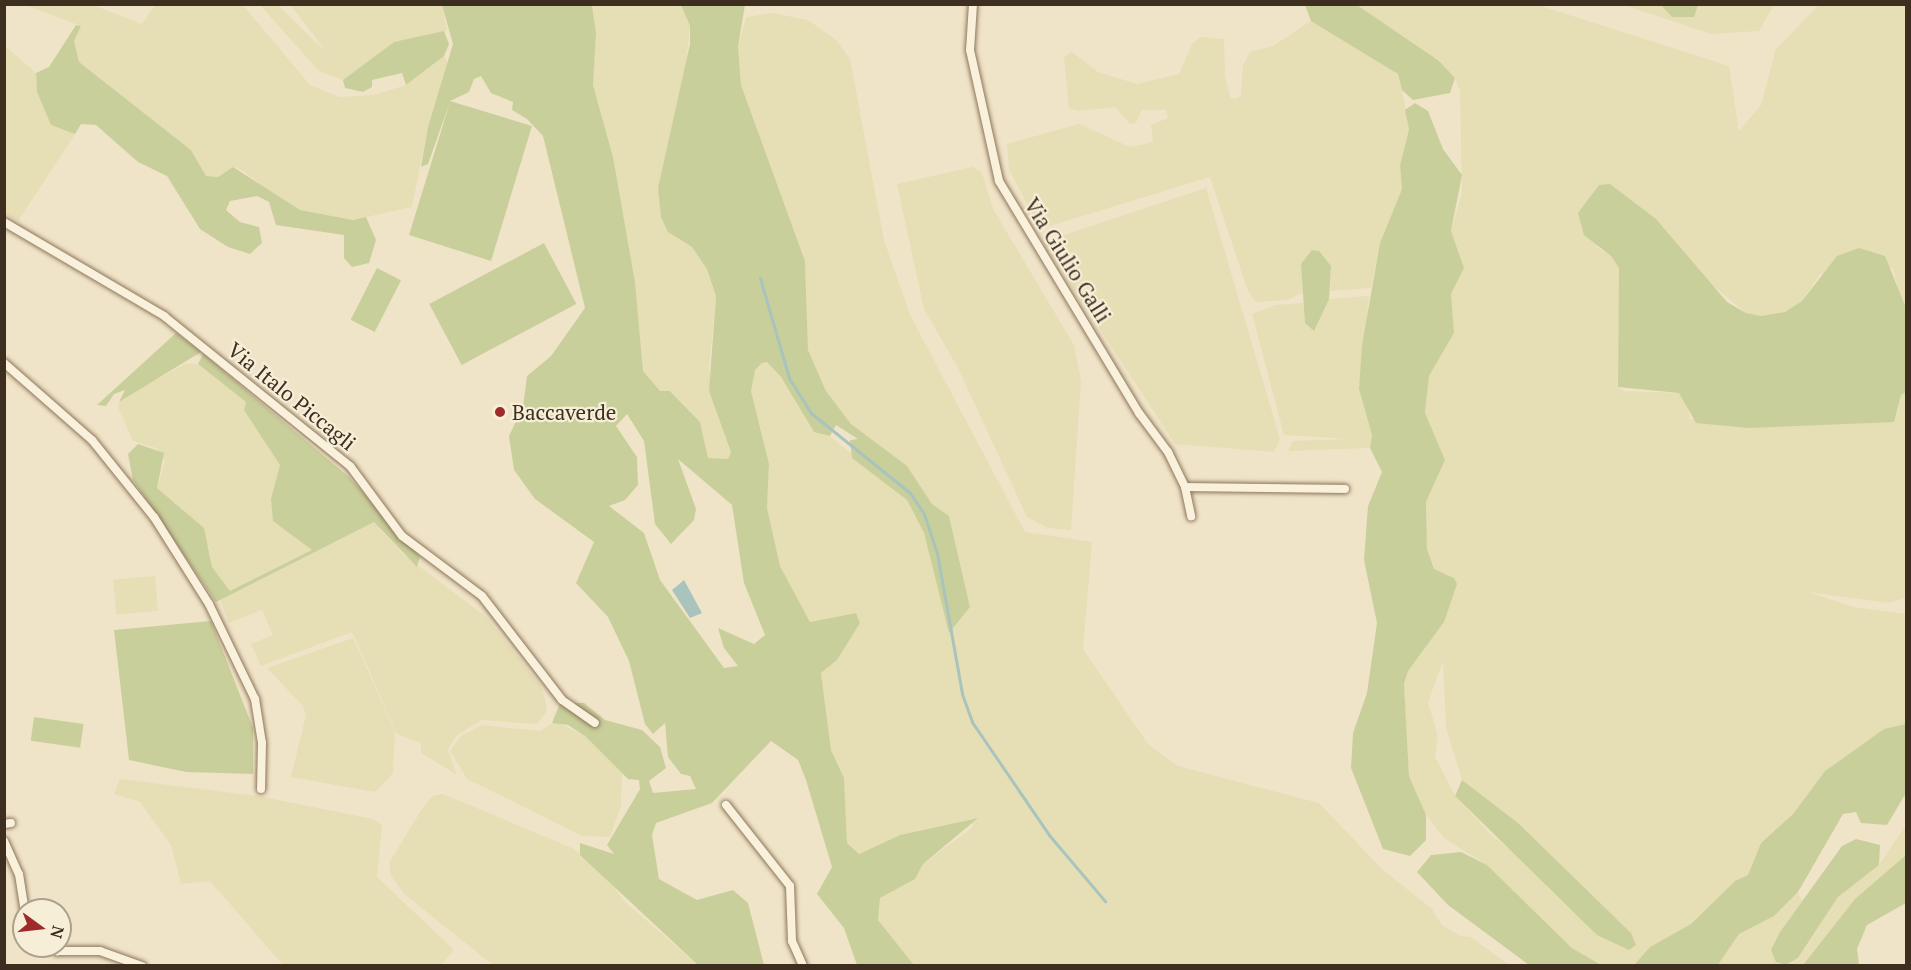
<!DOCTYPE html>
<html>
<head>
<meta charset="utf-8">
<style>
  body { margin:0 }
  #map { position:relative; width:1911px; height:970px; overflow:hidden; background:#f0e4c8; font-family:"PT Serif",serif }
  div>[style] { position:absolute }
  .farmland>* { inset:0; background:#e6deb5; transform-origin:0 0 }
  .green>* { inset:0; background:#c9cf9b; transform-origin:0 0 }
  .water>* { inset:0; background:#a9c4bc }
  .stream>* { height:3px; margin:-1.5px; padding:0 1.5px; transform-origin:1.5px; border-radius:1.5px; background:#a9c4bc }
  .roads { filter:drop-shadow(0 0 2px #8d765c) drop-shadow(0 0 2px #8d765c) }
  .minor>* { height:8px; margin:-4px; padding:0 4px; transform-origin:4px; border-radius:4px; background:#faf1dc }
  .dots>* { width:16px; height:16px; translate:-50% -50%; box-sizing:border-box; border:3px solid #f7eed8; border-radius:50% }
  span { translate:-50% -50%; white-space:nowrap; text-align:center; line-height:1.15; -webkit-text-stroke:4.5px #f7eed8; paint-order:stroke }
  .street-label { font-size:21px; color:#3d2e20 }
  .poi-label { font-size:21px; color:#3d2e20 }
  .left { translate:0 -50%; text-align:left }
  .frame { position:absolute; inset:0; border:6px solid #3d2e20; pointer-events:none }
  .north { position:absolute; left:12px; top:898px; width:60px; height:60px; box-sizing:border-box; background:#f7eed8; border:2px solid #ada18e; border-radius:50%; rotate:105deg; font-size:16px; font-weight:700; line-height:24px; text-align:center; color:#3d2e20 }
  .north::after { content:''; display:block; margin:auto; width:21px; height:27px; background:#9e2a2b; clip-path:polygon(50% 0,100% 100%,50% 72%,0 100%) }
</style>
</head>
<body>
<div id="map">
  <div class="farmland">
    <div style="clip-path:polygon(25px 5px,93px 5px,142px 24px,155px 5px,243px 5px,310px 85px,340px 97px,374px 95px,406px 85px,444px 56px,448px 64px,428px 127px,412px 207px,353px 220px,300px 210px,280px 200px,242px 170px,233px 167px,218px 177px,206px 176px,191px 150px,79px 62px,74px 41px,81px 26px)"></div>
    <div style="clip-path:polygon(260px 5px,278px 5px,326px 52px,291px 5px,442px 5px,447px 30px,424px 39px,394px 42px,343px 80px,320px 72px)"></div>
    <div style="clip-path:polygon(592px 5px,681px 5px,690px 26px,668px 232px,692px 247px,708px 269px,716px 296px,709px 369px,731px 452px,728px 459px,708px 458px,700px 422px,671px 391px,660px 391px,643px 371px,635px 282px,613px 157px,593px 85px,596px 33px)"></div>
    <div style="clip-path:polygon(evenodd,1357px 5px,1538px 5px,1729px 66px,1739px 131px,1761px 105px,1776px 49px,1819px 5px,1906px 5px,1906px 308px,1901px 304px,1893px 268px,1820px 274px,1802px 301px,1785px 312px,1761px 316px,1746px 313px,1711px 284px,1593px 245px,1611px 256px,1619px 268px,1618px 387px,1624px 391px,1679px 393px,1686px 398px,1690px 419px,1897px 413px,1901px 395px,1906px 392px,1906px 598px,1888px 603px,1809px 592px,1853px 607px,1906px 614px,1906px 724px,1884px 729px,1825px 771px,1793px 814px,1761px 843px,1748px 875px,1735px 881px,1691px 924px,1650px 947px,1634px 965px,1601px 965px,1572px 948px,1487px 865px,1445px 839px,1426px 815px,1409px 776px,1404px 684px,1408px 671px,1444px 622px,1454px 578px,1434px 569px,1427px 549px,1426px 502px,1445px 460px,1425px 414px,1429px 376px,1454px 333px,1451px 294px,1464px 268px,1451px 232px,1462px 192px,1460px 90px,1455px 78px,1357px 5px,1443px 661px,1446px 728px,1462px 780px,1518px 823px,1631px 933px,1636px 944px,1492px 836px,1455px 796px,1435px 757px,1438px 736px,1428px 702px,1443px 661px)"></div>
    <div style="clip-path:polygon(1624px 5px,1774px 5px,1759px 31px,1711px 34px)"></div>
    <div style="clip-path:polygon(772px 13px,808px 20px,836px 40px,850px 59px,884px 240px,910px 315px,1025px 532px,1092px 542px,1083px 649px,1148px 744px,1178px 766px,1319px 803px,1383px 870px,1432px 909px,1442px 925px,1460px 936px,1471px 937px,1509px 965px,914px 965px,878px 920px,880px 898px,915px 879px,923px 864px,973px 827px,971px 819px,900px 835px,858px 854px,847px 843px,844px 778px,831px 750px,821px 673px,837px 660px,860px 623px,856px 613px,810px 622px,780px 566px,767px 508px,769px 464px,751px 391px,755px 370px,762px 363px,767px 362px,781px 377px,814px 432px,830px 436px,907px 500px,924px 533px,949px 632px,970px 607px,949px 516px,932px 504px,906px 466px,851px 424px,826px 391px,808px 350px,805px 261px,741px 85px,738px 46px,746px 17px)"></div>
    <div style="clip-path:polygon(1311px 21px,1387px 65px,1398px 75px,1402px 90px,1409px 128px,1400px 164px,1402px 189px,1380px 243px,1371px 288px,1330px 291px,1331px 265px,1301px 264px,1306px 291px,1288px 300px,1256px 302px,1248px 291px,1210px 177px,1040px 229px,1009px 169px,1007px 144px,1079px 124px,1130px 147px,1146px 144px,1153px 141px,1151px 125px,1168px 118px,1166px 110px,1142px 110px,1136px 123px,1130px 124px,1115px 107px,1078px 111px,1069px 108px,1064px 57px,1072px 52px,1098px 72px,1137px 84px,1179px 74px,1192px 44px,1201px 37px,1224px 39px,1225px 75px,1230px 97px,1235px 99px,1241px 96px,1243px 65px,1250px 52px,1273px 46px)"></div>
    <div style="clip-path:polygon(5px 46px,36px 73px,37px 92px,51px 125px,75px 134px,18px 221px,5px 214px)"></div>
    <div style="clip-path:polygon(973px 167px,982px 173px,993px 209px,1074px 345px,1081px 381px,1071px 530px,1048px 528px,1027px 517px,958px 368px,924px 309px,897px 184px)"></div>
    <div style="clip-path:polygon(1206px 188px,1280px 439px,1274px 452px,1175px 444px,1043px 242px)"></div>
    <div style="clip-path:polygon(1369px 296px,1359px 389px,1372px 435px,1370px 448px,1288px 451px,1293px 441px,1349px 439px,1284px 435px,1252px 314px,1275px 305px,1304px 303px,1305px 323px,1329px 299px)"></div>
    <div style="clip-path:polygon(185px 364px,198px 364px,246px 402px,280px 465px,271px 499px,313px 550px,230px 591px,212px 567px,208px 546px,176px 503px,163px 498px,157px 488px,165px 461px,156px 448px,133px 441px,118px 407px,121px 398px)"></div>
    <div style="clip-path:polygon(374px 522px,403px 554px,486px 617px,541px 686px,545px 699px,547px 711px,537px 724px,482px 720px,457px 735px,448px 749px,456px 774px,421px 753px,421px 743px,397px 734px,352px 632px,261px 666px,251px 644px,273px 635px,262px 610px,229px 623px,220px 599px)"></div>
    <div style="left:155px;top:576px;width:35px;height:42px;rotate:85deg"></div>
    <div style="clip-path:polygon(353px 638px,395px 731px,393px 773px,375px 792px,291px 777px,306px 715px,303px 706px,267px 668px)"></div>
    <div style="clip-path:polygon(556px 721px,585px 736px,622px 773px,621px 806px,610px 837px,582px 836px,467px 779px,450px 751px,461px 736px,482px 725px,540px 731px)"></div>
    <div style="clip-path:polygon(120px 779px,263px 797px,373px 819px,382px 825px,377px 877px,454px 950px,441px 965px,283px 965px,210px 881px,181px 884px,171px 845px,140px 802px,114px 794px)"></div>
    <div style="clip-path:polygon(443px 794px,572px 848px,604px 873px,624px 901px,698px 965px,493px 965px,404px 894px,391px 876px,389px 863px,422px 809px,432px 796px)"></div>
    <div style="clip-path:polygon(1906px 825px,1906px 855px,1855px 899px,1803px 965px,1786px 966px,1799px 958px,1838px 897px,1879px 865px)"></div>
    <div style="clip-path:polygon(1798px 892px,1802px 901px,1780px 932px,1776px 962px,1785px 965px,1718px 966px,1739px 934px,1774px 916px)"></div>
  </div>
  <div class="green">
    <div style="clip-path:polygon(evenodd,442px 5px,592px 5px,596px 33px,593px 85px,613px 157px,635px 282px,643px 371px,660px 391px,670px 391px,700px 422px,708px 458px,728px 459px,731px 452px,709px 391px,716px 296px,707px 269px,692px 247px,668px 232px,661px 217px,658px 188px,690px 44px,690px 26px,681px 5px,745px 5px,738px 46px,741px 85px,805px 261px,808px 350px,826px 391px,851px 424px,907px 466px,932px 504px,949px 516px,970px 607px,949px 633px,924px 533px,907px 500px,852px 458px,850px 440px,858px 439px,836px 425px,830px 436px,814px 432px,781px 377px,767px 362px,762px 363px,755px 370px,751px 391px,769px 464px,767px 508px,780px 566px,810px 622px,856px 613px,860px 623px,837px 660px,821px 673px,831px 750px,844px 778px,847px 843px,859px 854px,900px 835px,978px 818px,923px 864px,915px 879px,880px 898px,878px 920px,914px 965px,857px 965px,844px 928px,817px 894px,832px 867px,806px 780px,798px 760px,771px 741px,712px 803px,656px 823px,652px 835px,659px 879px,697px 900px,733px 890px,748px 903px,764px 965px,698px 965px,580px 855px,580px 843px,614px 854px,607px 845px,640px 789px,639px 780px,628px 779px,585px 736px,568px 725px,552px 723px,560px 703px,584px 703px,605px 720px,642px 730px,660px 747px,666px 768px,649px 781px,653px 793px,696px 789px,690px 776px,681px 774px,668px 757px,665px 723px,653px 734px,645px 724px,629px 661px,608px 617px,576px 583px,594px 542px,535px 499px,514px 470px,509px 436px,523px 407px,527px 376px,551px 356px,585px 308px,543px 136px,527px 119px,512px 110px,513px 102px,491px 93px,481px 76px,474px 79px,469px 92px,450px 101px,532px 126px,491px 261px,409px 235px,450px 102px,428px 164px,421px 167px,428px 127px,453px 44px,442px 5px,627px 414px,644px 441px,655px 524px,671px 544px,694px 520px,696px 509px,678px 459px,732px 505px,744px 583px,765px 635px,754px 644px,718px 628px,724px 648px,738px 666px,724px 668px,660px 580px,644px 533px,609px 506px,625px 500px,638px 485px,637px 457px,616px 426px,627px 414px)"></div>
    <div style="clip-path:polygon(1305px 5px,1357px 5px,1439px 61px,1455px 78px,1450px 93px,1413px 100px,1402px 90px,1398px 74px,1311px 21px)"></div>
    <div style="clip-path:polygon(1661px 5px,1698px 5px,1694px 17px,1672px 17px)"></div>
    <div style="clip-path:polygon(76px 25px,81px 26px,74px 41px,79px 62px,191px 150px,206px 176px,218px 177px,233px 167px,300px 210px,353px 220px,366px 217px,376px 240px,369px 263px,352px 267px,344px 258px,344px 235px,276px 225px,269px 202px,257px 196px,230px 201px,226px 210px,240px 222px,259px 227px,262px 243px,250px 254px,228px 247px,200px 229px,167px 176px,138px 162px,96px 125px,81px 124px,75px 134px,51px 125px,37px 92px,36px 73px,49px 67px)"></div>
    <div style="clip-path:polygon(444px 31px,449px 44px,444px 56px,406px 85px,402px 73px,372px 80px,372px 87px,363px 92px,345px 88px,343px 80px,394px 42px)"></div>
    <div style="clip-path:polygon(1415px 103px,1428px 111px,1443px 149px,1462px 175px,1451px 231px,1464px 268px,1451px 294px,1454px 333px,1429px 376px,1425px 413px,1445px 460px,1426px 502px,1427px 549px,1434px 569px,1454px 578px,1457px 584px,1444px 622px,1408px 671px,1404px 684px,1409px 776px,1426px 815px,1426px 840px,1410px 856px,1383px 849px,1351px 768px,1353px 733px,1367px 693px,1377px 623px,1364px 560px,1368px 506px,1382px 472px,1370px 448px,1372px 435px,1359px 389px,1362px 345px,1380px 243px,1402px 189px,1400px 165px,1409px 129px,1405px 110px)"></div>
    <div style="clip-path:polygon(1610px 184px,1656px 219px,1727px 302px,1746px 313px,1761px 316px,1785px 312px,1802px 301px,1837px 256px,1859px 248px,1885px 256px,1906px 308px,1906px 392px,1901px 395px,1894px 422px,1748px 428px,1696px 423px,1679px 393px,1618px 387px,1619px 268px,1611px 256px,1584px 235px,1578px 213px,1599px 185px)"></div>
    <div style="left:544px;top:243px;width:69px;height:130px;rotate:62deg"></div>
    <div style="clip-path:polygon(1312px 250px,1319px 251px,1331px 266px,1329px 299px,1314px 331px,1305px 323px,1301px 264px)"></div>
    <div style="left:377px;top:268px;width:27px;height:58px;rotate:27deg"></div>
    <div style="clip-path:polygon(176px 333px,201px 352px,119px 402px,125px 390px,114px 394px,106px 406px,97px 405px)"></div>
    <div style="clip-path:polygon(203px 354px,349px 477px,420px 557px,417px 567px,374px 522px,216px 602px,133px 480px,128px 454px,138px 444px,164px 453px,157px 488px,204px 528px,212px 567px,230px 591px,312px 550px,273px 521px,271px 499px,280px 465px,244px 410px,246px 402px,198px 364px)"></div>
    <div style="clip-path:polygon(211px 621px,253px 728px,253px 774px,186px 772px,129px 760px,114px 630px)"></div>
    <div style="left:34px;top:717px;width:50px;height:24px;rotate:8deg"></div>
    <div style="clip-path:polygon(1906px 724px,1906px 793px,1887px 825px,1861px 823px,1856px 812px,1843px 814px,1798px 892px,1774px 916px,1739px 934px,1718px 965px,1634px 965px,1650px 947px,1691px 924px,1735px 881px,1748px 875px,1761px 843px,1793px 814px,1825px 771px,1884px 729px)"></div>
    <div style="clip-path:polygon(1462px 780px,1518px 823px,1631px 933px,1636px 945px,1629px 950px,1597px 935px,1455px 796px)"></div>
    <div style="clip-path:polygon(1856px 839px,1880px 845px,1879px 865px,1838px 897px,1798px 958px,1786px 965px,1776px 962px,1771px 950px,1780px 932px,1842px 846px)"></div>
    <div style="clip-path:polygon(1461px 852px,1487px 865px,1572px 948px,1601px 965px,1529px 965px,1448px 905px,1417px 872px,1431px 855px)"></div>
    <div style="clip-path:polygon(1906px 855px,1906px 903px,1867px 925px,1857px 949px,1859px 965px,1803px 965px,1855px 899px)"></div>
  </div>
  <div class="water">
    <div style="clip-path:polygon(684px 580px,702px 613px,690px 618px,672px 590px)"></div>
  </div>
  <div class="stream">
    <div style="left:760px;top:278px;width:104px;rotate:73.8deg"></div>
    <div style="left:789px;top:378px;width:41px;rotate:57.8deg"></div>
    <div style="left:811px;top:413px;width:127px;rotate:38.9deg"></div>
    <div style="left:910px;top:493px;width:25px;rotate:56deg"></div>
    <div style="left:924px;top:514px;width:41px;rotate:71.6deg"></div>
    <div style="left:937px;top:553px;width:143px;rotate:79.9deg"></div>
    <div style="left:962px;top:694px;width:30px;rotate:70deg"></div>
    <div style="left:972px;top:722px;width:137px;rotate:55.7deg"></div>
    <div style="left:1049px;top:835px;width:87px;rotate:49.7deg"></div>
  </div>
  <div class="roads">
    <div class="minor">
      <div style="left:973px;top:4px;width:46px;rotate:93.7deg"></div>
      <div style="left:970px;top:50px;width:134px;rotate:77.5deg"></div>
      <div style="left:999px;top:181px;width:271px;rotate:58.9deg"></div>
      <div style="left:1139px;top:413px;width:49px;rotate:53.4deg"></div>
      <div style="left:1168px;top:452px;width:39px;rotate:64deg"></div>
      <div style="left:1185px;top:487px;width:30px;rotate:78deg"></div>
      <div style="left:4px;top:222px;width:186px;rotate:30.4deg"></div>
      <div style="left:164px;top:316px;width:239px;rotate:38.9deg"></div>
      <div style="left:350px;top:466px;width:87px;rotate:53.4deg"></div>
      <div style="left:402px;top:536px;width:100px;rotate:36.9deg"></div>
      <div style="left:482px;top:596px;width:131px;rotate:52.4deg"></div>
      <div style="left:562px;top:700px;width:40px;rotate:34.9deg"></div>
      <div style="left:4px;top:363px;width:117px;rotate:41.2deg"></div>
      <div style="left:92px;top:440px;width:99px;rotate:51.2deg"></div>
      <div style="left:154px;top:517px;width:103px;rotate:57.7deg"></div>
      <div style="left:209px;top:604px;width:106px;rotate:64.2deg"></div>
      <div style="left:255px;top:699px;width:45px;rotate:81deg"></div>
      <div style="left:262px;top:743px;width:46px;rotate:91.2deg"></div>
      <div style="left:1185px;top:487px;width:160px;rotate:0.7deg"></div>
      <div style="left:726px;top:805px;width:103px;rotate:51.7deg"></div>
      <div style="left:790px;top:886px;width:55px;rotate:87.9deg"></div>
      <div style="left:792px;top:941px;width:27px;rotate:66deg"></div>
      <div style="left:4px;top:824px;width:7px;rotate:-8deg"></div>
      <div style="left:4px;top:841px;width:36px;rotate:66deg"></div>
      <div style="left:19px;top:874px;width:36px;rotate:81deg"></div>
      <div style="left:50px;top:946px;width:9px;rotate:36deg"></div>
      <div style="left:57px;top:951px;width:43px"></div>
      <div style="left:100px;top:951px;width:45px;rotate:19.7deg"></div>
    </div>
  </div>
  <div class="dots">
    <div style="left:500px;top:412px;background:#9e2a2b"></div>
  </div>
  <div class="street-label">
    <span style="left:1068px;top:260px;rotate:58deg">Via Giulio Galli</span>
    <span style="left:292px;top:396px;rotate:39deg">Via Italo Piccagli</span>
  </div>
  <div class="poi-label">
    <span class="left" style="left:512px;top:412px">Baccaverde</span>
  </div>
  <div class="frame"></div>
  <div class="north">N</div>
</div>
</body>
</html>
